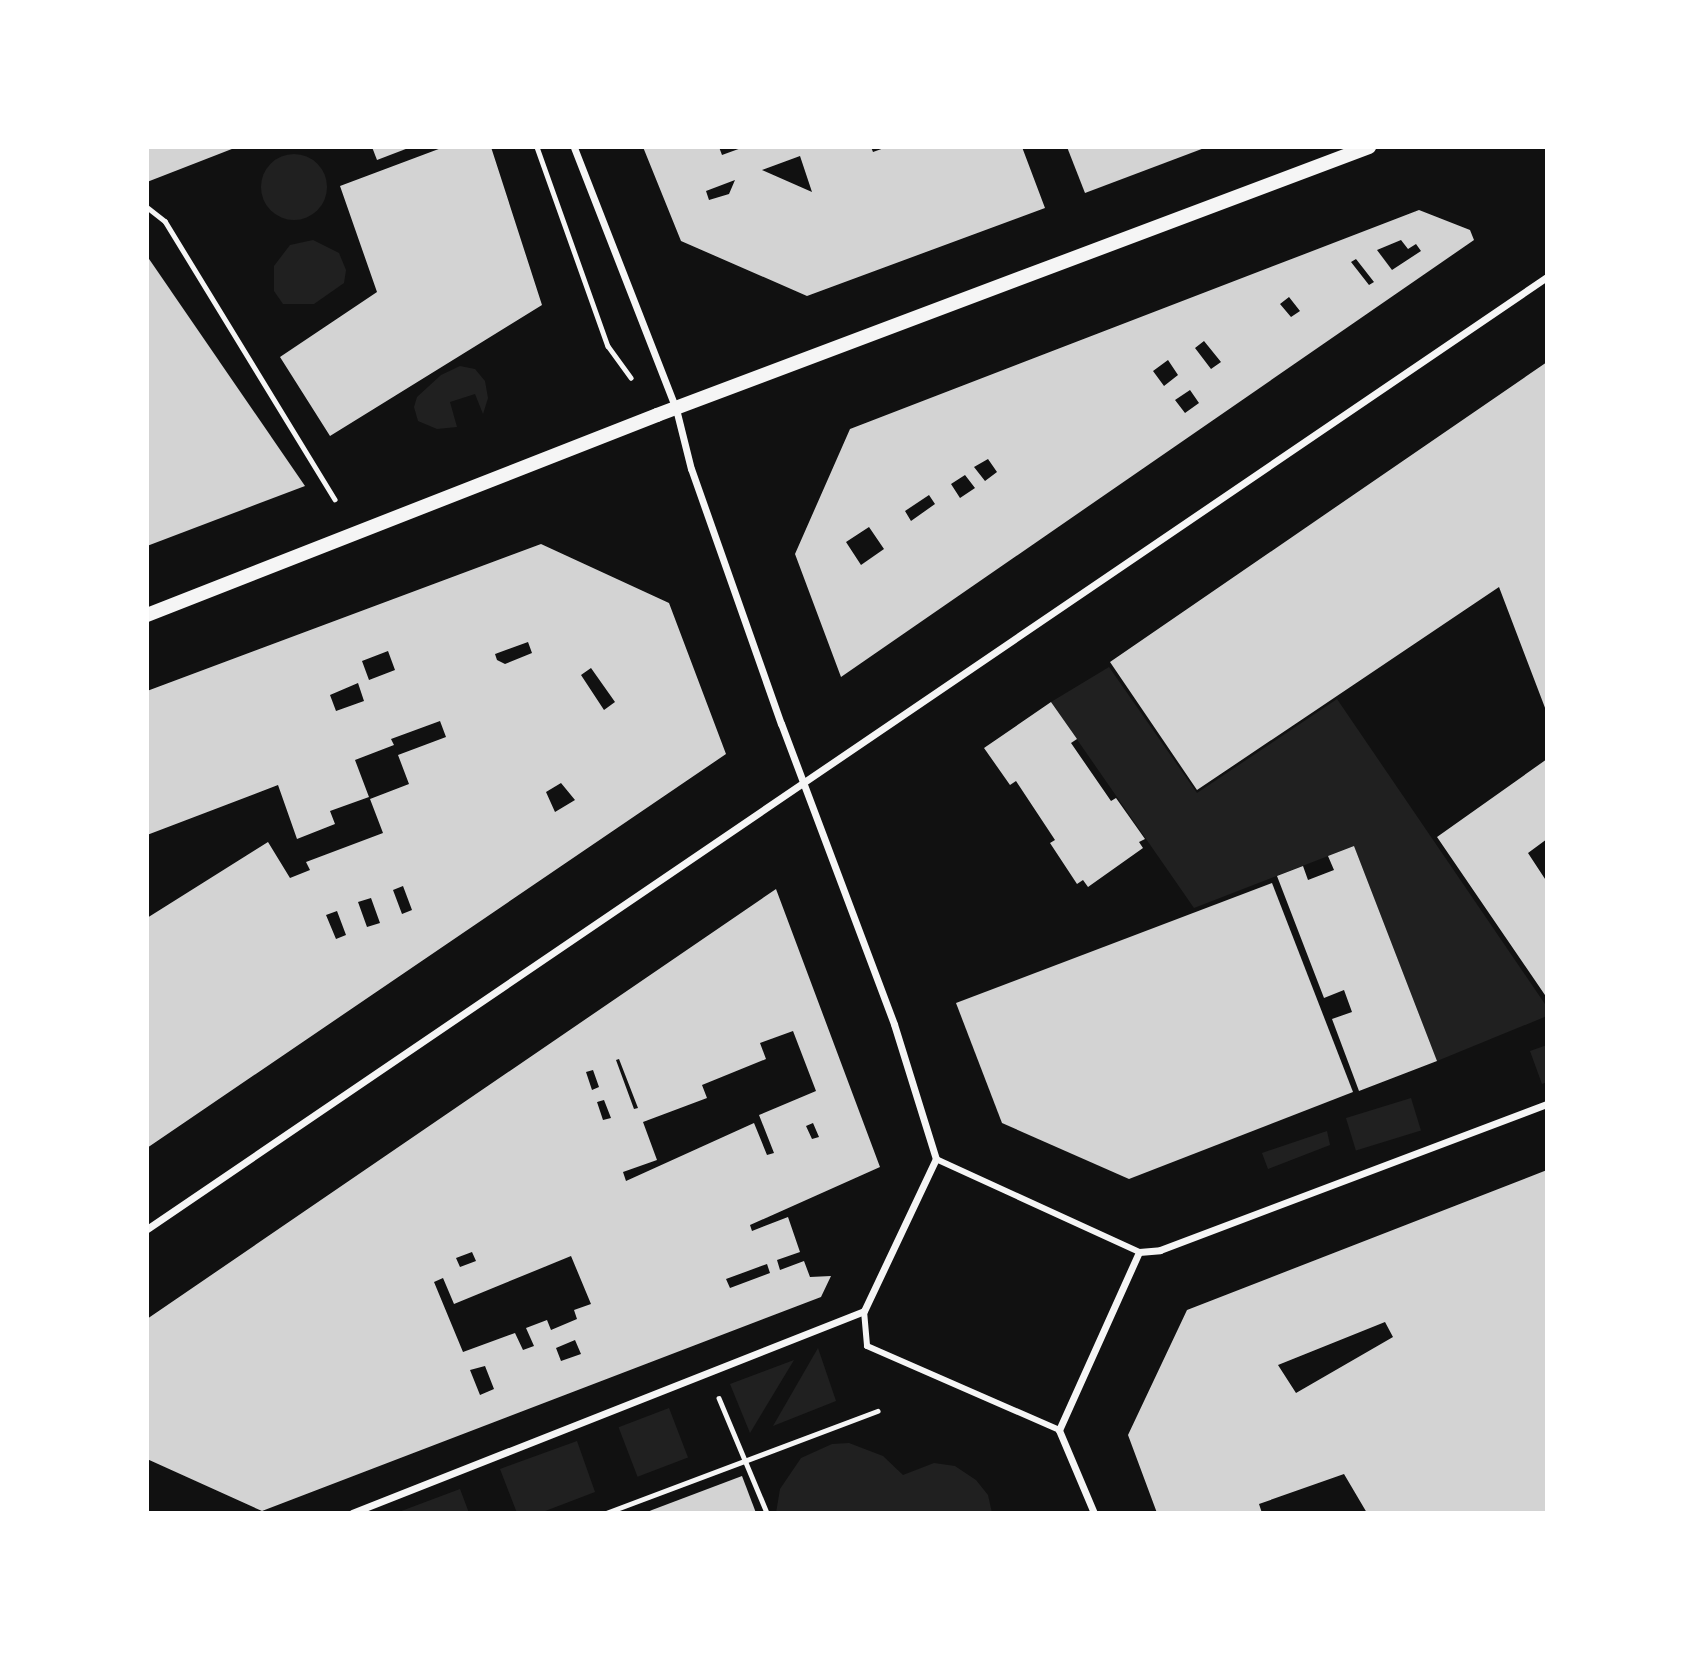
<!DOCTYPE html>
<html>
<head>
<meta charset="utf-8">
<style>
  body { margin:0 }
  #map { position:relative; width:1694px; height:1660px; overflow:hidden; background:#111; font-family:"Playfair Display",serif }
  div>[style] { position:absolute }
  .green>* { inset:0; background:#202020; transform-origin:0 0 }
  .round { border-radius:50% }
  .building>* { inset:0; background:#d3d3d3 }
  .path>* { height:4.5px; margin:-2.25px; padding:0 2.25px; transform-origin:2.25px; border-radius:2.25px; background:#f5f5f5 }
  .pedestrian>* { height:6px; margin:-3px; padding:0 3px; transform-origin:3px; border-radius:3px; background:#f5f5f5 }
  .minor>* { height:7px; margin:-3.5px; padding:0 3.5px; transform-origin:3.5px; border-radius:3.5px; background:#f5f5f5 }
  .secondary>* { height:14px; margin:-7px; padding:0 7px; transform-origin:7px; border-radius:7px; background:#f5f5f5 }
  span { translate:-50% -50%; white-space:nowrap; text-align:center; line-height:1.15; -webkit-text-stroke:7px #fff; paint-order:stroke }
  .frame { position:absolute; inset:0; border:149px solid #fff; pointer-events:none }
</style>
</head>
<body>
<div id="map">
  <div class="green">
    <div class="round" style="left:261px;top:154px;width:66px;height:66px"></div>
    <div style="clip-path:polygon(313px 240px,339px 253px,346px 270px,344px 283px,314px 304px,283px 304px,274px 291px,274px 266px,290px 245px)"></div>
    <div style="clip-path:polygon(460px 366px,475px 369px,485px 381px,488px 398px,483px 414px,475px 394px,450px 402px,457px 427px,437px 429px,418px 421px,414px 407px,417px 397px,441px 375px)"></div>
    <div style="clip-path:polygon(1109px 667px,1197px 793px,1337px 699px,1547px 1007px,1547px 1016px,1437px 1061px,1354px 846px,1194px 908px,1051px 702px)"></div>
    <div style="clip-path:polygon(1547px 1045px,1547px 1082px,1542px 1084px,1530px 1051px)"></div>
    <div style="left:1411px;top:1098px;width:34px;height:68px;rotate:73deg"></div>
    <div style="clip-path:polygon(1327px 1131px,1330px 1145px,1268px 1169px,1262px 1153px)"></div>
    <div style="clip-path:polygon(818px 1348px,836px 1401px,773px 1426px)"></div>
    <div style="clip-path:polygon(794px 1360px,750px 1433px,730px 1384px)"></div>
    <div style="left:669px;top:1408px;width:53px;height:54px;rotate:69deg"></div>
    <div style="clip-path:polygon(577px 1441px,595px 1492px,540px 1513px,517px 1513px,500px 1469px)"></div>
    <div style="clip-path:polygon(849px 1443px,883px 1456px,903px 1475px,934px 1463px,955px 1466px,976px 1480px,988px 1495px,992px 1513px,776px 1513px,780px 1489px,801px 1458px,832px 1444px)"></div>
    <div style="clip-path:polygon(460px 1489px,469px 1513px,396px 1513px)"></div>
  </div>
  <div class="building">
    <div style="clip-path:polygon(147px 147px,237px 147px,147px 182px)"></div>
    <div style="clip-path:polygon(372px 147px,411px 147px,377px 160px)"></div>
    <div style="clip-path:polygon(444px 147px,491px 147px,542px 305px,330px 436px,280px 357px,377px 292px,340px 186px)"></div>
    <div style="clip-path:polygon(evenodd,643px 147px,719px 147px,722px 155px,744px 147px,871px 147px,873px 152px,887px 147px,1022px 147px,1045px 208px,807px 296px,681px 241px,643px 147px,800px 156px,812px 192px,762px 170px,800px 156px,643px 147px,735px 180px,729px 194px,709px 200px,706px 191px,735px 180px)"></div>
    <div style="clip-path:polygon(1067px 147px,1207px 147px,1085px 193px)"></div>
    <div style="clip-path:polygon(evenodd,1419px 210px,1470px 230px,1474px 240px,841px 677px,795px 554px,850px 429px,1419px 210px,1401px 240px,1408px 249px,1416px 244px,1421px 251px,1392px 270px,1377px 250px,1401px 240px,1419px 210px,1356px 259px,1374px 282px,1369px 285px,1351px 262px,1356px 259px,1419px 210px,1289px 297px,1300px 311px,1291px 317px,1280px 304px,1289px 297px,1419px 210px,1204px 341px,1221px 362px,1211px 369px,1195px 348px,1204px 341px,1419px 210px,1168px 360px,1178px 375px,1164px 386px,1153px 371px,1168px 360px,1419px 210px,1190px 390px,1199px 403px,1185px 413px,1175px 400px,1190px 390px,1419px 210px,988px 459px,997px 472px,985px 481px,974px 467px,988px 459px,1419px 210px,965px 475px,975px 488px,960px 498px,951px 484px,965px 475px,1419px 210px,929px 495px,935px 504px,911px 521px,905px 511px,929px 495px,1419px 210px,869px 527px,884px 549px,861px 565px,846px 542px,869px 527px)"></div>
    <div style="clip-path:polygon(147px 256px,305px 486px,147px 546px)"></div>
    <div style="clip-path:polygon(1547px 362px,1547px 713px,1499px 587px,1197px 790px,1110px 662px)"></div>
    <div style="clip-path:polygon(evenodd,541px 544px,669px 603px,726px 754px,147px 1148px,147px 918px,268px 842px,290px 878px,310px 870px,306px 862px,383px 833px,370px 799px,409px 784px,398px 755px,446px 737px,440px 721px,391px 739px,394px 745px,355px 760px,369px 797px,330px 811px,335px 824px,297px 839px,278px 785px,147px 835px,147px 691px,541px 544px,528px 642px,532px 653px,505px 664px,497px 660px,495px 654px,528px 642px,541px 544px,388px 651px,395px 670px,369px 680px,362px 661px,388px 651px,541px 544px,591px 668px,615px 702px,604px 710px,581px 675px,591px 668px,541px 544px,358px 683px,364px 701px,336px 711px,330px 695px,358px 683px,541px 544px,561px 783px,575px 800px,555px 812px,546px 792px,561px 783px,541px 544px,403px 886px,412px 910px,402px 914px,393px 890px,403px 886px,541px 544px,371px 898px,380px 923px,367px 927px,358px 902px,371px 898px,541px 544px,337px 911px,346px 935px,336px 939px,326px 915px,337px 911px)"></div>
    <div style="clip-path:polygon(1051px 702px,1077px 739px,1071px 743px,1111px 801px,1116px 798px,1145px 839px,1139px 842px,1143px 848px,1088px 887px,1083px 880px,1077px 884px,1050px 843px,1055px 840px,1016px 781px,1010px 785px,984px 748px)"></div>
    <div style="clip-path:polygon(1547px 759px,1547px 839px,1528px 853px,1547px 882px,1547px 998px,1437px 837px)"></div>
    <div style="clip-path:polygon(1354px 846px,1437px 1061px,1359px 1091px,1332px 1019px,1352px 1012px,1344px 990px,1324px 998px,1277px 876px,1303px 866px,1308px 880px,1334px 870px,1328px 856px)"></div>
    <div style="clip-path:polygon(1272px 883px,1353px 1092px,1129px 1179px,1002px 1123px,956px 1003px)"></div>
    <div style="clip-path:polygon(evenodd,776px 889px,880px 1167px,750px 1225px,752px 1231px,788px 1217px,800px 1252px,777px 1260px,780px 1270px,804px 1261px,810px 1277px,831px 1276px,821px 1297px,262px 1511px,147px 1459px,147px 1319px,776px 889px,793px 1031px,816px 1091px,759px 1115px,774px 1153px,767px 1155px,754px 1123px,626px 1181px,623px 1172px,657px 1160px,643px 1122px,707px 1098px,702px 1085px,766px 1059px,760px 1043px,793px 1031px,776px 889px,619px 1059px,638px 1108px,634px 1109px,616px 1060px,619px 1059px,776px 889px,593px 1070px,599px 1087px,592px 1090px,586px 1072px,593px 1070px,776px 889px,604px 1100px,611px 1118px,603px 1120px,597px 1102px,604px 1100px,776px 889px,813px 1123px,819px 1137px,812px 1139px,806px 1126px,813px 1123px,776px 889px,472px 1252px,476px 1261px,460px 1267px,456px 1258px,472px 1252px,776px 889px,571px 1256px,591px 1304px,574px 1310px,577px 1319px,551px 1330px,547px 1320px,526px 1328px,534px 1346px,523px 1350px,515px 1333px,463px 1352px,434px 1282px,443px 1278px,454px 1304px,571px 1256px,776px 889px,767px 1264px,770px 1273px,730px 1288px,726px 1279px,767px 1264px,776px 889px,575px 1340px,581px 1354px,561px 1361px,556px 1348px,575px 1340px,776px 889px,485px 1366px,494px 1389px,480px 1395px,470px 1370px,485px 1366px)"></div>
    <div style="clip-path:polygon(evenodd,1547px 1170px,1547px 1513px,1367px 1513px,1344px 1474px,1259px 1504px,1262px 1513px,1157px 1513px,1128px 1435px,1187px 1310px,1547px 1170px,1385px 1322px,1393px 1337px,1296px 1393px,1278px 1365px,1385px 1322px)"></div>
    <div style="clip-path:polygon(742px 1476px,756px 1513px,645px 1513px,652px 1510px)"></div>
  </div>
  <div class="path">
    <div style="left:537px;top:147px;width:211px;rotate:70.4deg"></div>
    <div style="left:608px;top:346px;width:39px;rotate:54deg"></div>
    <div style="left:147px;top:207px;width:23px;rotate:38deg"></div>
    <div style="left:165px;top:221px;width:326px;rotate:58.6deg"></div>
    <div style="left:719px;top:1398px;width:125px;rotate:67.3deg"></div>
    <div style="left:606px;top:1513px;width:290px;rotate:-20.6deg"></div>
  </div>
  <div class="pedestrian">
    <div style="left:936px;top:1159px;width:223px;rotate:24.6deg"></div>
    <div style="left:864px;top:1311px;width:35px;rotate:85deg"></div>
    <div style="left:867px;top:1346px;width:210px;rotate:23.6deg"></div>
  </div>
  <div class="minor">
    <div style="left:147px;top:1229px;width:1693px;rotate:-34.22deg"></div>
    <div style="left:352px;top:1513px;width:550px;rotate:-21.53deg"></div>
    <div style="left:864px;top:1311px;width:168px;rotate:-64.7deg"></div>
    <div style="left:936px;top:1159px;width:141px;rotate:-107.3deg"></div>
    <div style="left:894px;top:1024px;width:321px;rotate:-110.6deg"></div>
    <div style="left:781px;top:724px;width:270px;rotate:-109.4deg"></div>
    <div style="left:691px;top:469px;width:62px;rotate:-104deg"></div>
    <div style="left:676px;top:409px;width:281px;rotate:-111.3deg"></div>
    <div style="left:1094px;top:1513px;width:90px;rotate:-112.9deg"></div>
    <div style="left:1059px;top:1430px;width:195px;rotate:-65.8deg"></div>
    <div style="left:1139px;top:1252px;width:21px;rotate:-5deg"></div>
    <div style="left:1160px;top:1250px;width:414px;rotate:-20.7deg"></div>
  </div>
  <div class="secondary">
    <div style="left:147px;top:615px;width:548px;rotate:-21.41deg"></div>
    <div style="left:657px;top:415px;width:761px;rotate:-20.63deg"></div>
  </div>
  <div class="frame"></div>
</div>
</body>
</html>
